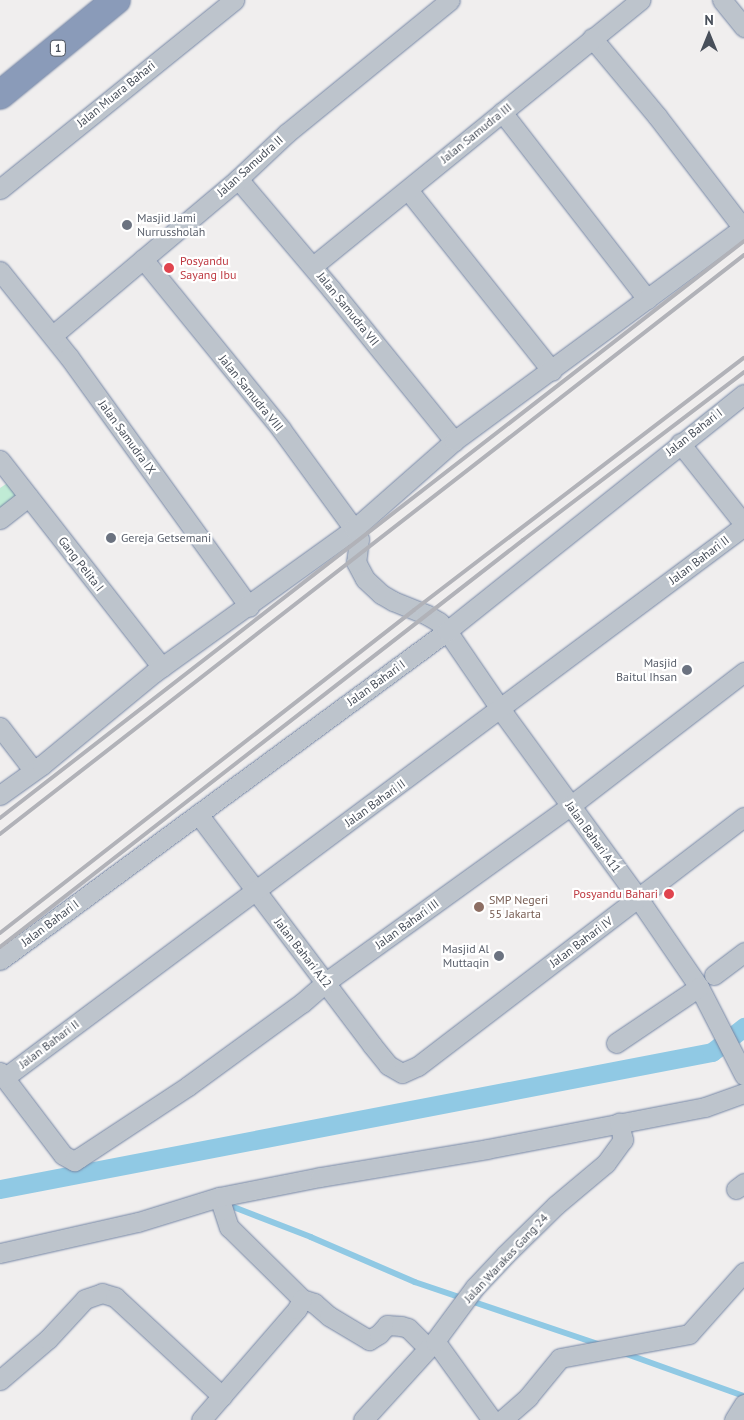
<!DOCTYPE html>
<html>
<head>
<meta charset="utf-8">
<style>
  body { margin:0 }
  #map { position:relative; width:744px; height:1420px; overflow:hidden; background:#f0eeee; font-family:"PT Sans",sans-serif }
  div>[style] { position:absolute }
  .green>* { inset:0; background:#c0ebd5 }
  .stream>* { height:5.5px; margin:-2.75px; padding:0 2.75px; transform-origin:2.75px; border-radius:2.75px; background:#90c9e4 }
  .canal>* { height:19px; margin:-9.5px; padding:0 9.5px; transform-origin:9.5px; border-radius:9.5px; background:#90c9e4 }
  .roads { filter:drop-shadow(0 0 1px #7586a5) drop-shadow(0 0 1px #7586a5) }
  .minor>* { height:19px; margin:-9.5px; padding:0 9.5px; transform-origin:9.5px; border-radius:9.5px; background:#bdc4cc }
  .highway>* { height:28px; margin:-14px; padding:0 14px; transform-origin:14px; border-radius:14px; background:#8a9bb9 }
  .rail>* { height:4px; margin:-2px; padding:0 2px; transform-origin:2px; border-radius:2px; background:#b1b2b8 }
  .dots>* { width:14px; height:14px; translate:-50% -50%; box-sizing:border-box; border:2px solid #fff; border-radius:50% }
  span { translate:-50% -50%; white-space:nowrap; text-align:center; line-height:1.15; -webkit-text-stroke:4.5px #fff; paint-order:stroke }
  .shield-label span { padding:1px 4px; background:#fff; border:1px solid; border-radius:4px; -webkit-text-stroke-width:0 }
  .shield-label { font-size:11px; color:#484f5a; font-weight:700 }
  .street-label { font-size:12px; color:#484f5a }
  .worship-label { font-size:12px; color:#5b616d }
  .left { translate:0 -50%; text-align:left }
  .right { translate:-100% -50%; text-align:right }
  .health-label { font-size:12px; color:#be3a42 }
  .education-label { font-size:12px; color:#785e54 }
  .north { position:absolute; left:684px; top:10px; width:50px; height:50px; -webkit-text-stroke:4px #fff; paint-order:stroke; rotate:0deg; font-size:14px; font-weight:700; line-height:20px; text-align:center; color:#484f5a }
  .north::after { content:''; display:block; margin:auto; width:18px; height:22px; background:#484f5a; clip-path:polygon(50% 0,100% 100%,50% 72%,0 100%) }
</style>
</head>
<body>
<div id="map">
  <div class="green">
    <div style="clip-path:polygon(9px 482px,22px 499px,0 516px,0 488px)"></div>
  </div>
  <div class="stream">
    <div style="left:226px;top:1204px;width:91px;rotate:21.2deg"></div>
    <div style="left:311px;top:1237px;width:113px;rotate:23.4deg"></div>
    <div style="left:415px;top:1282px;width:193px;rotate:18.7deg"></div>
    <div style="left:624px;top:1353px;width:127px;rotate:19.7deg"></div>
  </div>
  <div class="canal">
    <div style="left:0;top:1189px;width:725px;rotate:-10.89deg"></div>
    <div style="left:712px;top:1052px;width:41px;rotate:-38deg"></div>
  </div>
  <div class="roads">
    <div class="minor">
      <div style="left:722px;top:0;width:35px;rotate:51deg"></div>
      <div style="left:592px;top:38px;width:102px;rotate:50.2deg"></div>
      <div style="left:657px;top:116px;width:141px;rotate:52.5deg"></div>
      <div style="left:502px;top:112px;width:237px;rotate:52.2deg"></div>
      <div style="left:238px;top:179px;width:144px;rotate:49.8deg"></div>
      <div style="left:331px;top:289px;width:196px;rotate:51deg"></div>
      <div style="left:0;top:189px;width:301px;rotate:-38.9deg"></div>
      <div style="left:408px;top:190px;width:231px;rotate:51.5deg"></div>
      <div style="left:143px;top:259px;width:219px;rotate:50.9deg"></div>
      <div style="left:281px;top:429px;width:124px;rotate:53.9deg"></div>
      <div style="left:354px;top:529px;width:11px;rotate:63deg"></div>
      <div style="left:359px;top:539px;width:23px;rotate:97deg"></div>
      <div style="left:356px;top:562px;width:19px;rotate:62deg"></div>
      <div style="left:365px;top:579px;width:22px;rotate:43deg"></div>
      <div style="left:381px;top:594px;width:14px;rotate:30deg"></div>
      <div style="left:393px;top:601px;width:37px;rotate:22deg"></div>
      <div style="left:427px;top:615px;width:14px;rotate:30deg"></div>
      <div style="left:439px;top:622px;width:12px;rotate:48deg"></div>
      <div style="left:447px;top:631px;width:96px;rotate:55.6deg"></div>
      <div style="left:501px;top:710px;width:233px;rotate:53.9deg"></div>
      <div style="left:638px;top:898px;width:108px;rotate:55.6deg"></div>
      <div style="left:699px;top:987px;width:99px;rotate:62.9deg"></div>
      <div style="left:313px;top:266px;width:422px;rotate:-39.1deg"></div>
      <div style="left:0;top:271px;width:110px;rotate:51.3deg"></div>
      <div style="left:69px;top:357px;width:308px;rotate:54.2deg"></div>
      <div style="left:53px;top:335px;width:242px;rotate:-40.1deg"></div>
      <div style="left:238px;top:179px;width:67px;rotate:-43.2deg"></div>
      <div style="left:287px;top:133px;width:210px;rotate:-39.2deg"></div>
      <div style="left:680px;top:443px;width:103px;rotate:51.7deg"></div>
      <div style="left:0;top:460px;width:263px;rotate:52deg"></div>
      <div style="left:0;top:519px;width:36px;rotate:-38deg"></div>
      <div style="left:0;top:727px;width:54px;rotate:52.5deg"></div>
      <div style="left:0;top:795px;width:52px;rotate:-35.5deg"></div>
      <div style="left:42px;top:765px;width:146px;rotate:-39.5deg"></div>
      <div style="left:155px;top:672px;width:245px;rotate:-35.7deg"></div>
      <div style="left:354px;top:529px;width:133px;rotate:-41.3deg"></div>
      <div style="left:454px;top:441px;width:360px;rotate:-36.4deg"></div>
      <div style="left:198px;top:814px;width:289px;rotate:53deg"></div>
      <div style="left:372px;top:1045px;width:26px;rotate:51deg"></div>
      <div style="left:388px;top:1065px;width:16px;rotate:30deg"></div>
      <div style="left:402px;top:1073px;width:17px;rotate:-24deg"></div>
      <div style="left:418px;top:1066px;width:410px;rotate:-37.4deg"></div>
      <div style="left:0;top:960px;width:555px;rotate:-36.35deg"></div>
      <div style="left:447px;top:631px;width:380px;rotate:-38.6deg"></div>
      <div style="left:714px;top:975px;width:38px;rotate:-37deg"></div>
      <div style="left:616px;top:1043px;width:100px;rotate:-34deg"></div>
      <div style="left:0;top:1072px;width:104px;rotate:52.8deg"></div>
      <div style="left:63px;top:1155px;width:13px;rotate:29deg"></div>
      <div style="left:74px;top:1161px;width:6px;rotate:-31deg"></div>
      <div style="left:79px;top:1158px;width:131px;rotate:-33.4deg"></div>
      <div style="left:188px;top:1086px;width:141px;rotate:-36.1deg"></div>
      <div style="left:302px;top:1003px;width:32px;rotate:-41deg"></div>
      <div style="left:326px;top:982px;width:301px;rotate:-35.8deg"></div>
      <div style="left:570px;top:806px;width:220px;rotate:-37.6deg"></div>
      <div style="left:4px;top:1078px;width:923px;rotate:-36.72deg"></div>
      <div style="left:736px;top:1189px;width:10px;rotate:-37deg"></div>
      <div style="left:219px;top:1197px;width:32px;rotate:72deg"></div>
      <div style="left:229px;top:1227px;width:103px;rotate:44.6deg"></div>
      <div style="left:302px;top:1299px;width:13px;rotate:18deg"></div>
      <div style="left:314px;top:1303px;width:20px;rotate:41deg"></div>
      <div style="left:329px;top:1316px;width:47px;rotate:31deg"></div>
      <div style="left:369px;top:1340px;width:12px;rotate:-31deg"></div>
      <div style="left:379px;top:1334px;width:12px;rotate:-48deg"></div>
      <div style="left:387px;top:1325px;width:14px;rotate:4deg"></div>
      <div style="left:401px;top:1326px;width:7px;rotate:16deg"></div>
      <div style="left:408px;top:1328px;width:28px;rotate:45deg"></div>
      <div style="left:0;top:1253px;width:141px;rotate:-12.7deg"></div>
      <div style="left:138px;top:1222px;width:85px;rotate:-17.2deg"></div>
      <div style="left:219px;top:1197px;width:103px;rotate:-11.2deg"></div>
      <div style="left:320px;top:1177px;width:169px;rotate:-9.5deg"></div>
      <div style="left:487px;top:1149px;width:222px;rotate:-10.9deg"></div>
      <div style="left:705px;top:1107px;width:41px;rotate:-19.7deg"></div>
      <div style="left:435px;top:1341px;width:97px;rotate:54.2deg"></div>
      <div style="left:0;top:1380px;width:63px;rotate:-40.5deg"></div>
      <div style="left:48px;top:1339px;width:54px;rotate:-47.2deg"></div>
      <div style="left:85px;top:1299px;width:18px;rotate:-19deg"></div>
      <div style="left:102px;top:1293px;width:14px;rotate:17deg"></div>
      <div style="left:115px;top:1297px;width:146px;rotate:42.8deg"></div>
      <div style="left:201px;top:1420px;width:147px;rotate:-49.1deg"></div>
      <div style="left:297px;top:1309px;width:11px;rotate:-63deg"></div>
      <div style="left:363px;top:1420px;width:107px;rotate:-47.7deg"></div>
      <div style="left:435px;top:1341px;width:67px;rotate:-53.5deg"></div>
      <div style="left:475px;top:1287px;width:44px;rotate:-46.8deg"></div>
      <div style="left:505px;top:1255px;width:71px;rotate:-44.4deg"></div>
      <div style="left:556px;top:1205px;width:65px;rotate:-40deg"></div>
      <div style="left:606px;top:1163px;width:29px;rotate:-54deg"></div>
      <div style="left:623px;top:1140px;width:18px;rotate:-103deg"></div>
      <div style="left:502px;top:1420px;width:35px;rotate:-41deg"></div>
      <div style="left:528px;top:1397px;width:50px;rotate:-50.6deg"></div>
      <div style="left:560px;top:1358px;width:131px;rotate:-10.5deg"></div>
      <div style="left:689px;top:1334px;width:83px;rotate:-48.4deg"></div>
      <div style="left:734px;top:1420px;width:19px;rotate:-58deg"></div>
    </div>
    <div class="highway">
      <div style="left:0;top:95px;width:150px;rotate:-39.3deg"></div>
    </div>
  </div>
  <div class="rail">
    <div style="left:0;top:818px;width:942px;rotate:-37.79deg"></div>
    <div style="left:0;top:834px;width:943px;rotate:-37.89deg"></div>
    <div style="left:0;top:933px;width:525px;rotate:-37.96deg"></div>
    <div style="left:414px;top:610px;width:415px;rotate:-37.4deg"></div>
    <div style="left:0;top:947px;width:663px;rotate:-37.89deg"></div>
    <div style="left:523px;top:540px;width:278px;rotate:-37.2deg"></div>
  </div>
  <div class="dots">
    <div style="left:127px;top:225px;background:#6b7280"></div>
    <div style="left:169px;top:268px;background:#e0444e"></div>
    <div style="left:111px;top:538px;background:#6b7280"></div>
    <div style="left:687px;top:670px;background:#6b7280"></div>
    <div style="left:669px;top:894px;background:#e0444e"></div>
    <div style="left:479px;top:907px;background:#8d6e63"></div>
    <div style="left:499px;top:956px;background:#6b7280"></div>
  </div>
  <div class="shield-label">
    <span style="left:58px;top:48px">1</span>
  </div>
  <div class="street-label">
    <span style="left:116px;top:94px;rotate:-39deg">Jalan Muara Bahari</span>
    <span style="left:476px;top:133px;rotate:-39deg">Jalan Samudra III</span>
    <span style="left:250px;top:166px;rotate:-42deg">Jalan Samudra II</span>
    <span style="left:348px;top:309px;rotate:51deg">Jalan Samudra VII</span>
    <span style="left:251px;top:393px;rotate:51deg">Jalan Samudra VIII</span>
    <span style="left:694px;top:432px;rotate:-38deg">Jalan Bahari I</span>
    <span style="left:127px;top:437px;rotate:54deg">Jalan Samudra IX</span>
    <span style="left:699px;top:560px;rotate:-37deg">Jalan Bahari II</span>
    <span style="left:81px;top:564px;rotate:52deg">Gang Pelita I</span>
    <span style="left:376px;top:683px;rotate:-36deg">Jalan Bahari I</span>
    <span style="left:375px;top:803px;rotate:-36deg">Jalan Bahari II</span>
    <span style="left:593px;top:837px;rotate:54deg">Jalan Bahari A11</span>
    <span style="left:50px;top:923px;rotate:-37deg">Jalan Bahari I</span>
    <span style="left:407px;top:924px;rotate:-36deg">Jalan Bahari III</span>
    <span style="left:581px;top:942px;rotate:-37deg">Jalan Bahari IV</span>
    <span style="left:303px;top:953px;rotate:52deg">Jalan Bahari A12</span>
    <span style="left:49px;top:1044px;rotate:-37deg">Jalan Bahari II</span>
    <span style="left:506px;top:1258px;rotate:-47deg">Jalan Warakas Gang 24</span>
  </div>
  <div class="worship-label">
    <span class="left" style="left:137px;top:225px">Masjid Jami<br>Nurrussholah</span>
    <span class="left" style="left:121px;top:538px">Gereja Getsemani</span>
    <span class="right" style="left:677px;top:670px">Masjid<br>Baitul Ihsan</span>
    <span class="right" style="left:489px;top:956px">Masjid Al<br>Muttaqin</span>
  </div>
  <div class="health-label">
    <span class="left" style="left:180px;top:268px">Posyandu<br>Sayang Ibu</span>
    <span class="right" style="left:658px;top:894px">Posyandu Bahari</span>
  </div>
  <div class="education-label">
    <span class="left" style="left:489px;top:907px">SMP Negeri<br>55 Jakarta</span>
  </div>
  <div class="north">N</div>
</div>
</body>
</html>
